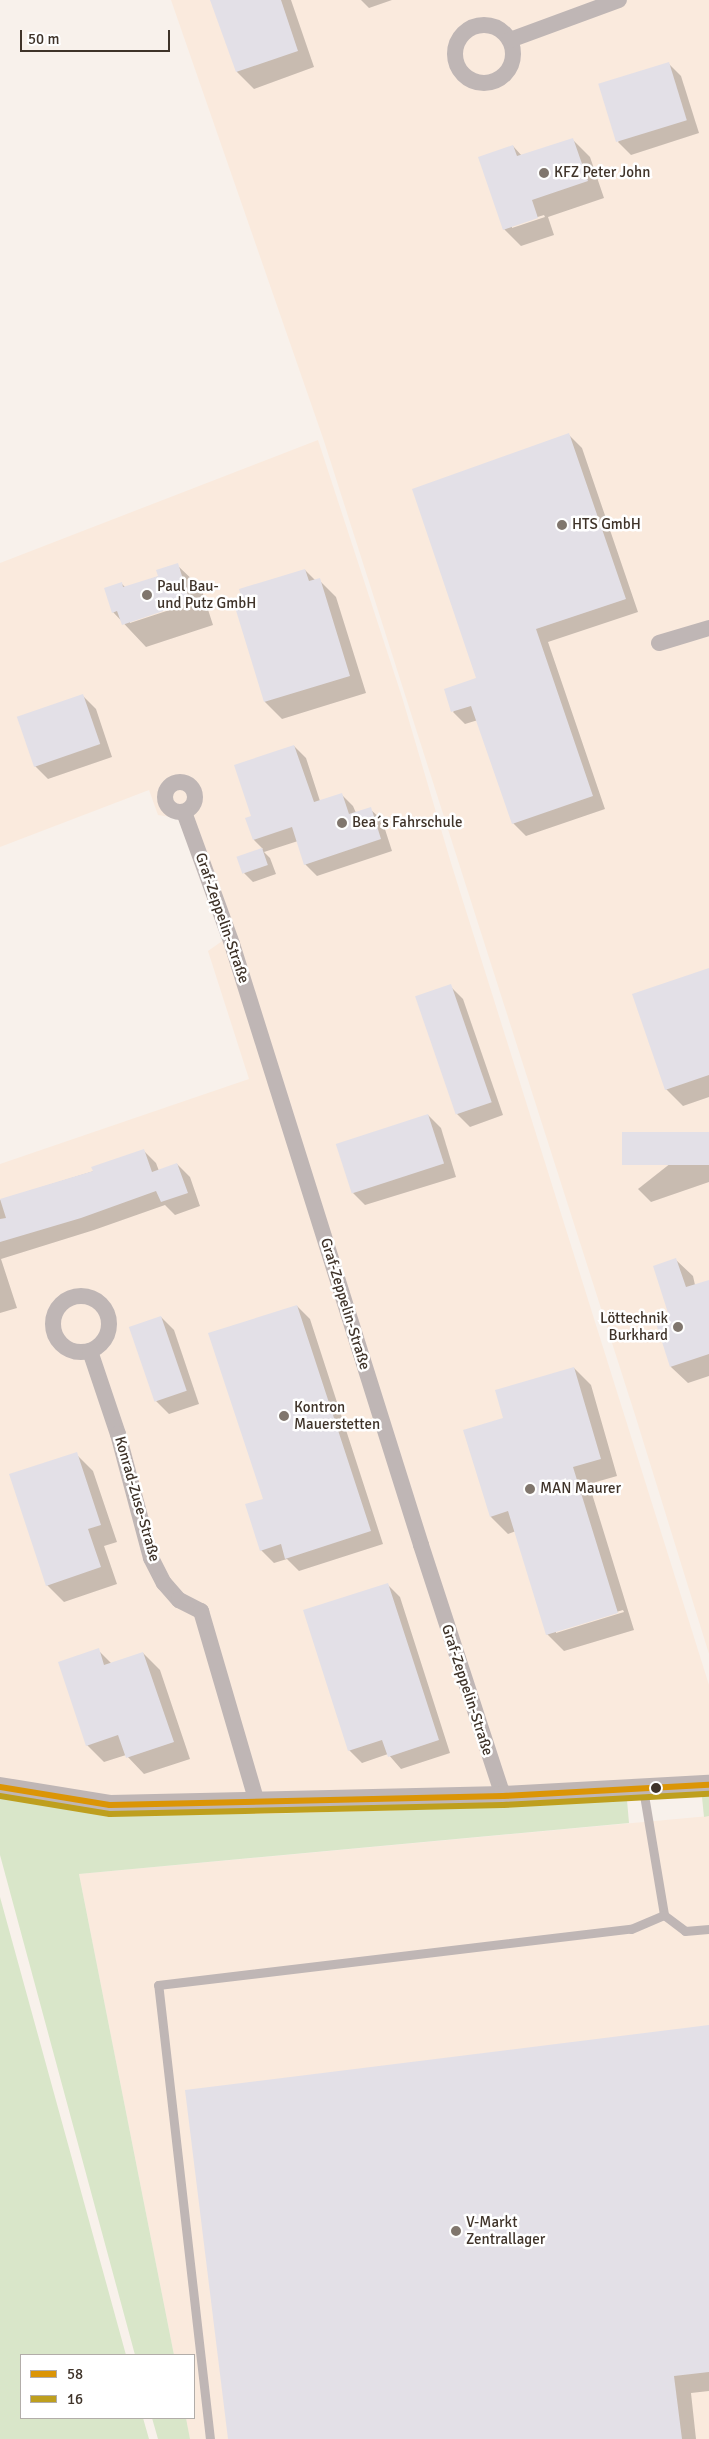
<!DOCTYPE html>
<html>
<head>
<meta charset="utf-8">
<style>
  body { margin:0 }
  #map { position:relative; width:709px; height:2439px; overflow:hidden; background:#f8f1eb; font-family:Signika,sans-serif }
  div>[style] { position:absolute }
  .built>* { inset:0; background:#faeadd }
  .green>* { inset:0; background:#d9e6c9 }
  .shadow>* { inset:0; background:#0003 }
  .building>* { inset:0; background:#e3e0e7; transform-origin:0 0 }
  .service>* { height:9px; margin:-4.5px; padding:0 4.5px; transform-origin:4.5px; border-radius:4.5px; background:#bfb6b5 }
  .minor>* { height:16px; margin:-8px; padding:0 8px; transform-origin:8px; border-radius:8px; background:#bfb6b5 }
  .minor>.ring { margin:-8px; padding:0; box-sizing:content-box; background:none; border:16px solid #bfb6b5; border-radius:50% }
  .tertiary>* { height:20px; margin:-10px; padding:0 10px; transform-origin:10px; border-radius:10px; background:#bfb6b5 }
  .bus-1>* { height:6px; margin:-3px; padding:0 3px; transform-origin:3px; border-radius:3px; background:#db9506 }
  .bus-2>* { height:6px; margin:-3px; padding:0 3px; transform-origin:3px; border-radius:3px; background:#be9f1e }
  .dots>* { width:14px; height:14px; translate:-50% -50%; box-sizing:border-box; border:2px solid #fff; border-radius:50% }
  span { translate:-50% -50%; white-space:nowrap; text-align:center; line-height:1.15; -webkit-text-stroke:5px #fff; paint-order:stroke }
  .poi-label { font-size:15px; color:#3f3329 }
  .left { translate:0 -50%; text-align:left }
  .right { translate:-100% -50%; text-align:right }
  .street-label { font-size:15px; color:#3f3329 }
  .legend { position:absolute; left:20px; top:2354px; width:175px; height:65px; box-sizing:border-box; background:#fff; border:1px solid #b2ada9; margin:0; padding:6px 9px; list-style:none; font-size:15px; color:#3f3329 }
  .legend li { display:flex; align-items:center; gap:10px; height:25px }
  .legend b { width:25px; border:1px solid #b2ada9 }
  .scale { position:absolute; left:20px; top:30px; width:150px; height:22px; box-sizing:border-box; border:2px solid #3f3329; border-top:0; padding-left:6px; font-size:15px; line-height:18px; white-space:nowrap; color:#3f3329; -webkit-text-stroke:4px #fff; paint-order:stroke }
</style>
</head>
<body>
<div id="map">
  <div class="built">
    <div style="clip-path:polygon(171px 0,709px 0,709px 1654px,636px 1418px,324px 441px)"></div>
    <div style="clip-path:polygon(318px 440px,402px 697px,451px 863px,709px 1685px,709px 1779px,641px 1783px,109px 1796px,0 1778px,0 1164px,249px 1079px,208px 951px,225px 939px,184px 819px,158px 815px,149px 790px,0 847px,0 563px)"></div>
    <div style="clip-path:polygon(709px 1816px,709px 2439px,190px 2439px,186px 2418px,194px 2418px,194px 2355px,174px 2355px,79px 1874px)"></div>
  </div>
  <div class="green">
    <div style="clip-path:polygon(0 1795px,112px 1812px,260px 1814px,509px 1807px,627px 1800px,629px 1823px,79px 1874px,174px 2355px,135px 2355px,0 1855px)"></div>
    <div style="clip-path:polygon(709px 1796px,709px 1816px,704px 1817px,702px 1797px)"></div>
    <div style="clip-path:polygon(0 1897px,126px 2355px,21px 2355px,21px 2418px,143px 2418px,149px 2439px,0 2439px)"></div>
    <div style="clip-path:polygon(152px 2418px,186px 2418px,190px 2439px,158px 2439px)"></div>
  </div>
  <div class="shadow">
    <div style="clip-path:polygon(212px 0,291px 0,314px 67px,254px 89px,237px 72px)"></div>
    <div style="clip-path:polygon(361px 0,392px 0,369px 8px)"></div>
    <div style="clip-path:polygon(668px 63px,681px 76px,699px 133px,631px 155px,618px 142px)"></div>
    <div style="clip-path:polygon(evenodd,573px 140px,590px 157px,604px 198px,548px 217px,554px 235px,521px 246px,504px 229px,513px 146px,522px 156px,573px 140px,544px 215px,545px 217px,512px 228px,512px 225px,544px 215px)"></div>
    <div style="clip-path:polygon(569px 435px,582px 448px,638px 612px,548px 642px,605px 809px,526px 836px,513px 823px,478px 720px,465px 724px,453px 712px,478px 679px)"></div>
    <div style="clip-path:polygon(evenodd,177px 565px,201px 588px,213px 625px,146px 647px,113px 612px,121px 583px,126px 588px,159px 576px,177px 565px,196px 598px,197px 601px,130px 623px,130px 621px,196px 598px)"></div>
    <div style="clip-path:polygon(305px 570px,316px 581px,319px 580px,336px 597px,366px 693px,282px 719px,265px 702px,236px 605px)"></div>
    <div style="clip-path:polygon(83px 696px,96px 709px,112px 757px,48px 779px,35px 766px)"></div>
    <div style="clip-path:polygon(294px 746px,306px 758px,320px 801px,342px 795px,353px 806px,356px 813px,370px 809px,382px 820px,392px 851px,317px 876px,305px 864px,298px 841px,264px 852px,270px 858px,276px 874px,253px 882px,244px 873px,239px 857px,263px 849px,254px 840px,253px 816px)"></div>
    <div style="clip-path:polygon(709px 970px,709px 1097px,683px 1106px,666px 1089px)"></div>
    <div style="clip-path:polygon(450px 986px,463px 999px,503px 1115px,470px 1127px,457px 1114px)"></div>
    <div style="clip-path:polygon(428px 1115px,441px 1128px,456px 1177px,365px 1205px,352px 1192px)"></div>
    <div style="clip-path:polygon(709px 1133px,709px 1182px,651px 1202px,638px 1189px)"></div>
    <div style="clip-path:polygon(143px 1150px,156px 1163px,159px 1171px,177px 1164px,190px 1177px,200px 1206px,175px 1215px,165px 1205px,94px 1230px,1px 1259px,17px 1308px,0 1313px,0 1200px,94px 1171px)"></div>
    <div style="clip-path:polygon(676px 1260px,693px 1276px,695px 1285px,709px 1281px,709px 1376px,688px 1383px,671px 1367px,670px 1314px)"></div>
    <div style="clip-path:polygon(297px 1306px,310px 1319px,383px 1544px,299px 1571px,287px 1559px,274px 1563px,261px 1550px)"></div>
    <div style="clip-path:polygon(161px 1317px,174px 1330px,199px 1404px,169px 1414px,156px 1401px)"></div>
    <div style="clip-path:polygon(evenodd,574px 1368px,591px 1385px,617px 1476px,589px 1484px,634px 1630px,564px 1651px,547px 1634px,516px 1531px,508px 1534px,491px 1517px,464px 1431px,504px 1419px,574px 1368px,623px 1610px,624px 1612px,556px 1633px,556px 1630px,623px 1610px)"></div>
    <div style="clip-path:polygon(76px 1454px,93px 1471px,117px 1542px,104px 1546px,117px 1584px,64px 1602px,47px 1585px)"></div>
    <div style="clip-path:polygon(387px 1584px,400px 1597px,450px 1753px,401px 1769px,388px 1754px,362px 1763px,349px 1750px)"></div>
    <div style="clip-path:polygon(98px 1650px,112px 1664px,143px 1653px,160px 1670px,190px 1759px,144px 1774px,126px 1755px,104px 1762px,87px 1745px)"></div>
    <div style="clip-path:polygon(709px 2026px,709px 2391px,691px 2393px,696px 2439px,229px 2439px)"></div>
  </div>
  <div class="building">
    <div style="clip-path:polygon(210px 0,281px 0,298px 51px,236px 72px)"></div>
    <div style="left:669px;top:62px;width:61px;height:74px;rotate:73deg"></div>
    <div style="clip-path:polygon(573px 138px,588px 181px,532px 200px,538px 218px,503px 230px,478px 157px,513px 145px,517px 156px)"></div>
    <div style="clip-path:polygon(569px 433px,626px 599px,536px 629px,593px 796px,512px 824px,471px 706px,451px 712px,444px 689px,476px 678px,412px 489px)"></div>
    <div style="clip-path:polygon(178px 563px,190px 602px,122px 625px,117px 611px,112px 613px,104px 588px,122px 582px,123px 587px,158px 576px,156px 570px)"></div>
    <div style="clip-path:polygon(305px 569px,309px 581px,320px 578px,350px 676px,264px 702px,234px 604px,243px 602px,239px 589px)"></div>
    <div style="left:83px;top:694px;width:53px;height:70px;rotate:71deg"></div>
    <div style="clip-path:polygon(294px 745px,314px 802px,342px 793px,349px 814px,371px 807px,381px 839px,304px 865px,292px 827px,253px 840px,245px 818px,251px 816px,234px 765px)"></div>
    <div style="left:262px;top:848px;width:18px;height:27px;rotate:71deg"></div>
    <div style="clip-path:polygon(709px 968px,709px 1075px,665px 1090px,632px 994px)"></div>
    <div style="left:451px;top:984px;width:125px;height:38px;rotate:71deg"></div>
    <div style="left:428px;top:1114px;width:52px;height:97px;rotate:72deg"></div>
    <div style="left:709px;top:1132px;width:33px;height:87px;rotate:90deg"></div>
    <div style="clip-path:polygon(144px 1149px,152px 1172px,177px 1163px,188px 1193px,161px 1202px,156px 1191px,81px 1218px,0 1242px,0 1219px,6px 1218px,0 1199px,93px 1171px,91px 1167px)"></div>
    <div style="clip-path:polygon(676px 1258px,686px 1287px,709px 1280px,709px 1354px,670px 1367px,654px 1317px,668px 1313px,653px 1266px)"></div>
    <div style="clip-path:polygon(297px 1305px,371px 1531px,285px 1559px,281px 1544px,260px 1551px,245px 1504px,263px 1499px,208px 1333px)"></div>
    <div style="left:161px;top:1316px;width:79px;height:34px;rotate:71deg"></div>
    <div style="clip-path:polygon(574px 1367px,601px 1459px,573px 1467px,618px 1613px,546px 1635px,508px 1511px,490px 1517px,463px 1430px,503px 1418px,495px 1390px)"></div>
    <div style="clip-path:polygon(77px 1452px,101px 1525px,88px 1529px,101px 1567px,46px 1586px,9px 1474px)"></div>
    <div style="clip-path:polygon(388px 1583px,439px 1740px,388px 1757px,382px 1740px,348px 1751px,303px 1610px)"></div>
    <div style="clip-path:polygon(99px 1648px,104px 1665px,143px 1652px,174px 1742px,126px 1758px,118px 1735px,86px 1746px,58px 1662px)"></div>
    <div style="clip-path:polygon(709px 2025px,709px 2372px,674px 2376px,682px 2439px,228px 2439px,185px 2090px)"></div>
  </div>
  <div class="service">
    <div style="left:643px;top:1789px;width:128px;rotate:80.5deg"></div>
    <div style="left:664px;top:1915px;width:26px;rotate:37deg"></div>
    <div style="left:685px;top:1931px;width:24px;rotate:-5deg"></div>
    <div style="left:210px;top:2439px;width:457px;rotate:-96.5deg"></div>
    <div style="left:158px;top:1985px;width:476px;rotate:-6.8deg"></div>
    <div style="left:631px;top:1929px;width:36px;rotate:-23deg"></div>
  </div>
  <div class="minor">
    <div class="ring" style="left:455px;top:25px;width:42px;height:42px"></div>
    <div style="left:510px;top:40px;width:116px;rotate:-20.2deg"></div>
    <div style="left:659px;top:643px;width:52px;rotate:-16.7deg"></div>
    <div class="ring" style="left:165px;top:782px;width:14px;height:14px"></div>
    <div style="left:184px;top:812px;width:140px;rotate:70deg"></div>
    <div style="left:232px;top:944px;width:630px;rotate:72.54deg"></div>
    <div style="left:421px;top:1545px;width:264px;rotate:71.9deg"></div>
    <div class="ring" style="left:53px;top:1296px;width:40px;height:40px"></div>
    <div style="left:90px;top:1351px;width:88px;rotate:71.4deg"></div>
    <div style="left:118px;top:1434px;width:128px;rotate:75.1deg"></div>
    <div style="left:151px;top:1558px;width:28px;rotate:63deg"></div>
    <div style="left:164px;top:1583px;width:23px;rotate:49deg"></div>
    <div style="left:179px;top:1600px;width:25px;rotate:27deg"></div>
    <div style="left:201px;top:1611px;width:200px;rotate:73.7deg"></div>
  </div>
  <div class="tertiary">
    <div style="left:0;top:1787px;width:111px;rotate:9.3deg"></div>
    <div style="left:110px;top:1805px;width:393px;rotate:-1.3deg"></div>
    <div style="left:503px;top:1796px;width:206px;rotate:-3.1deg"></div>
  </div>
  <div class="bus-1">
    <div style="left:0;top:1787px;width:111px;rotate:9.3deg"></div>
    <div style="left:110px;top:1805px;width:393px;rotate:-1.3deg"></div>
    <div style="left:503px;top:1796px;width:206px;rotate:-3.1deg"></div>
  </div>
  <div class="bus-2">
    <div style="left:0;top:1796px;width:111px;rotate:9.3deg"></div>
    <div style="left:110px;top:1814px;width:393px;rotate:-1.3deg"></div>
    <div style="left:503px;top:1805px;width:206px;rotate:-3.1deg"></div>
  </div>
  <div class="dots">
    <div style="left:544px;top:173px;background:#80766d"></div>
    <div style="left:562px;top:525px;background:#80766d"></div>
    <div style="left:147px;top:595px;background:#80766d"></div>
    <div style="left:342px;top:823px;background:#80766d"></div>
    <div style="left:678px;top:1327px;background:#80766d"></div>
    <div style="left:284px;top:1416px;background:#80766d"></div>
    <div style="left:530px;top:1489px;background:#80766d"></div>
    <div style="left:656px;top:1788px;background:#3f3329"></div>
    <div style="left:456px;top:2231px;background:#80766d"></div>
  </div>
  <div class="poi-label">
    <span class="left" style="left:554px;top:173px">KFZ Peter John</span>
    <span class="left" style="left:572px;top:525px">HTS GmbH</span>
    <span class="left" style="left:157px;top:595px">Paul Bau-<br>und Putz GmbH</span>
    <span class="left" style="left:352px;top:823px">Bea´s Fahrschule</span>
    <span class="right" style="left:668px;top:1327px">Löttechnik<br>Burkhard</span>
    <span class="left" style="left:294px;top:1416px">Kontron<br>Mauerstetten</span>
    <span class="left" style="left:540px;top:1489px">MAN Maurer</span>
    <span class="left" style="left:466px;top:2231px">V-Markt<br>Zentrallager</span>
  </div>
  <div class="street-label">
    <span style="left:222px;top:918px;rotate:71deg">Graf-Zeppelin-Straße</span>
    <span style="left:345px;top:1304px;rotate:73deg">Graf-Zeppelin-Straße</span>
    <span style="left:137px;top:1499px;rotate:74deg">Konrad-Zuse-Straße</span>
    <span style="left:467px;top:1690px;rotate:72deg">Graf-Zeppelin-Straße</span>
  </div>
  <ul class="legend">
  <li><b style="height:6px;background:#db9506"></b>58</li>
  <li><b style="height:6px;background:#be9f1e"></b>16</li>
  </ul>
  <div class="scale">50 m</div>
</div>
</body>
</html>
